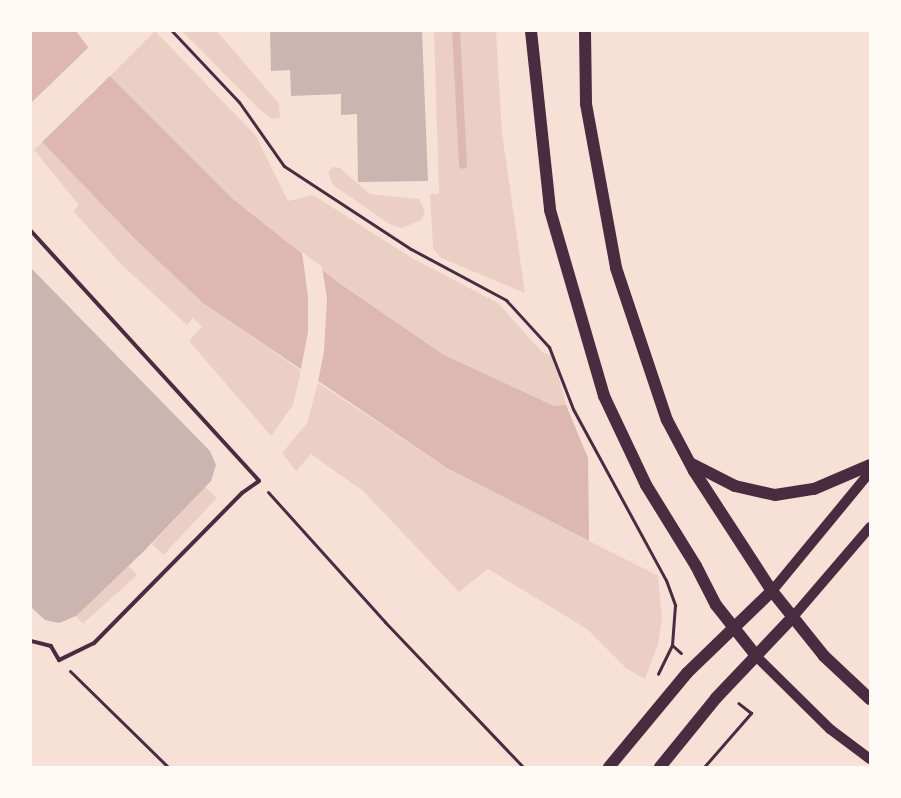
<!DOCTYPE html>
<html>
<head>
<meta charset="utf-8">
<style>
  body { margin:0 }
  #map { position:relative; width:901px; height:798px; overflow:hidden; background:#f7e1d7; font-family:"Fira Sans",sans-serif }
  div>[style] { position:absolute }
  .green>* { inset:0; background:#ebcfc5; transform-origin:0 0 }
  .water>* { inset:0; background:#dcb8b0 }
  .pier>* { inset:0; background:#f7e1d7 }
  .stream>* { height:8px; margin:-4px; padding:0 4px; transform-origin:4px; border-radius:4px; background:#dcb8b0 }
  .building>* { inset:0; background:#ccb4b1 }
  .path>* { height:3px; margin:-1.5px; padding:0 1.5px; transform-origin:1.5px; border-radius:1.5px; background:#4a2c40 }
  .service>* { height:4px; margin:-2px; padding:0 2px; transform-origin:2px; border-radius:2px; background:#4a2c40 }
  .secondary>* { height:10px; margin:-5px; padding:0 5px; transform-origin:5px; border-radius:5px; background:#4a2c40 }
  .primary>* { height:12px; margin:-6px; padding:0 6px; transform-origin:6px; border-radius:6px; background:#4a2c40 }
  span { translate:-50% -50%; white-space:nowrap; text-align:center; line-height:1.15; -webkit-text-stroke:4px #fffaf5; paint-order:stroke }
  .frame { position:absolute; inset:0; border:32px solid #fffaf5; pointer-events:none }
</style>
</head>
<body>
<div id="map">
  <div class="green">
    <div style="clip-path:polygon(155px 31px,256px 136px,288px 201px,313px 195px,412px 258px,498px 303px,542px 352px,553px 356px,566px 405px,554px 407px,444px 355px,339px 283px,233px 199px,110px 76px)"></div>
    <div style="clip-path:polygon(182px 31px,217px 31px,279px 104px,280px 118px,272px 119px,258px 108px)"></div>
    <div style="clip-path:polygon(434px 31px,496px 31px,502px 133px,525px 293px,441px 258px,433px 249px,430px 194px,439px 194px)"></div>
    <div style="clip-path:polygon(42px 142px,135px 239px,201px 301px,301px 371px,293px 405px,271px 436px,189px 341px,202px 327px,193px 318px,187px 325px,122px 265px,73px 211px,79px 205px,34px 150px)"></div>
    <div style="clip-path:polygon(333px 167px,340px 168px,370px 194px,419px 199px,425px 211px,421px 220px,402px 228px,391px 225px,333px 185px,328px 172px)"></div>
    <div style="clip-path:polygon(318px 383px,447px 468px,658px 576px,662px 618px,658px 645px,645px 679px,627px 669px,587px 629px,488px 569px,459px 592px,363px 491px,311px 454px,296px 471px,282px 453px,307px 423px)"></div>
    <div style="left:205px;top:487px;width:16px;height:78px;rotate:43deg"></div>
    <div style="left:129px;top:566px;width:12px;height:73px;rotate:48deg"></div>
  </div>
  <div class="water">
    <div style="clip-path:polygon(31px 31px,76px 31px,110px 76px,233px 199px,339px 283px,444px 355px,554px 406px,566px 405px,870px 565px,666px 580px,447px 468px,203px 303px,135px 239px,42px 142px,31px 130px)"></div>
  </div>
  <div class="pier">
    <div style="clip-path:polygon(91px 45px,112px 74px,40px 144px,31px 134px,31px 103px)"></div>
    <div style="clip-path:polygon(302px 252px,322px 267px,327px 298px,324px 352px,317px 386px,300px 374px,308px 332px,308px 297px)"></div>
    <div style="clip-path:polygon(566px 405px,870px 562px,870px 673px,706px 600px,589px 541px,588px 458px)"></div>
  </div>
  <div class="stream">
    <div style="left:456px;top:31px;width:134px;rotate:87deg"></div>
  </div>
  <div class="building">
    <div style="clip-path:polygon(270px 31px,422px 31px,428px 181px,358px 182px,357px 114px,341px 115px,341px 94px,291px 96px,290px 70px,271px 71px)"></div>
    <div style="clip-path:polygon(31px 268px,210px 451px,216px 465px,211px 481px,143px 552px,76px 616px,59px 623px,45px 620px,31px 607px)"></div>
  </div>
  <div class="path">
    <div style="left:172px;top:31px;width:98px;rotate:46.7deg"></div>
    <div style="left:239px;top:102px;width:78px;rotate:54.9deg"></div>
    <div style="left:284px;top:166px;width:152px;rotate:33.2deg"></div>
    <div style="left:411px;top:249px;width:108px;rotate:28.2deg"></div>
    <div style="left:506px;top:300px;width:64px;rotate:47.5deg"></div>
    <div style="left:549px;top:347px;width:66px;rotate:68.8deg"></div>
    <div style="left:573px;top:409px;width:195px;rotate:61.5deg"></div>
    <div style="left:666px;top:580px;width:27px;rotate:70deg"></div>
    <div style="left:675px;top:605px;width:40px;rotate:94.3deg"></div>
    <div style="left:672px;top:645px;width:32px;rotate:116deg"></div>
    <div style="left:268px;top:492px;width:175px;rotate:48deg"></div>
    <div style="left:385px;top:622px;width:200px;rotate:46.4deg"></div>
    <div style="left:672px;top:645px;width:12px;rotate:42deg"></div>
    <div style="left:70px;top:671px;width:137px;rotate:44.4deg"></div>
    <div style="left:704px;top:767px;width:72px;rotate:-49deg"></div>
    <div style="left:751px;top:713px;width:16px;rotate:-142deg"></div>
  </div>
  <div class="service">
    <div style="left:31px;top:231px;width:338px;rotate:47.6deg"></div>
    <div style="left:259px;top:481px;width:21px;rotate:145deg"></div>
    <div style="left:242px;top:493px;width:211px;rotate:134.6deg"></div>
    <div style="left:94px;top:643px;width:39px;rotate:154deg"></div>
    <div style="left:59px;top:660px;width:16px;rotate:-120deg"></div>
    <div style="left:51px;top:646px;width:21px;rotate:-166deg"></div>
  </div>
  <div class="secondary">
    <div style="left:772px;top:591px;width:154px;rotate:-50.5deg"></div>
    <div style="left:792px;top:618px;width:120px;rotate:-49.4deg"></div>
    <div style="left:757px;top:657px;width:103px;rotate:44.6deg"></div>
    <div style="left:830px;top:729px;width:50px;rotate:36.9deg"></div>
  </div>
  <div class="primary">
    <div style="left:531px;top:31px;width:180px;rotate:83.9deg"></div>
    <div style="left:550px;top:210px;width:194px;rotate:73.8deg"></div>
    <div style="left:604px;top:396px;width:98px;rotate:64.7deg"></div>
    <div style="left:646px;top:485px;width:95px;rotate:58.3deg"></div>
    <div style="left:696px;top:566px;width:44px;rotate:62.9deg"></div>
    <div style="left:716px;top:605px;width:66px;rotate:51.7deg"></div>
    <div style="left:585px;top:31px;width:73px;rotate:89.2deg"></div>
    <div style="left:586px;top:104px;width:167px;rotate:79.6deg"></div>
    <div style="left:616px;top:268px;width:160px;rotate:71.5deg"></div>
    <div style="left:667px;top:420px;width:58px;rotate:62.1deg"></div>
    <div style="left:694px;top:471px;width:143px;rotate:57deg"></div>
    <div style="left:772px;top:591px;width:83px;rotate:51.3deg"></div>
    <div style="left:824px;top:656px;width:63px;rotate:43.1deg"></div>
    <div style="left:692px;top:464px;width:48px;rotate:27.1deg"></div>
    <div style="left:735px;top:486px;width:41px;rotate:12.7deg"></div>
    <div style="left:775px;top:495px;width:39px;rotate:-9deg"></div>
    <div style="left:814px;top:489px;width:61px;rotate:-23.2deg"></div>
    <div style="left:609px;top:767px;width:122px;rotate:-50.3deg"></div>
    <div style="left:687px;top:673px;width:118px;rotate:-44deg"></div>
    <div style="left:660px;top:767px;width:89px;rotate:-50.9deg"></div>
    <div style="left:716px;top:698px;width:110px;rotate:-46.5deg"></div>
  </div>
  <div class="frame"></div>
</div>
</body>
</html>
